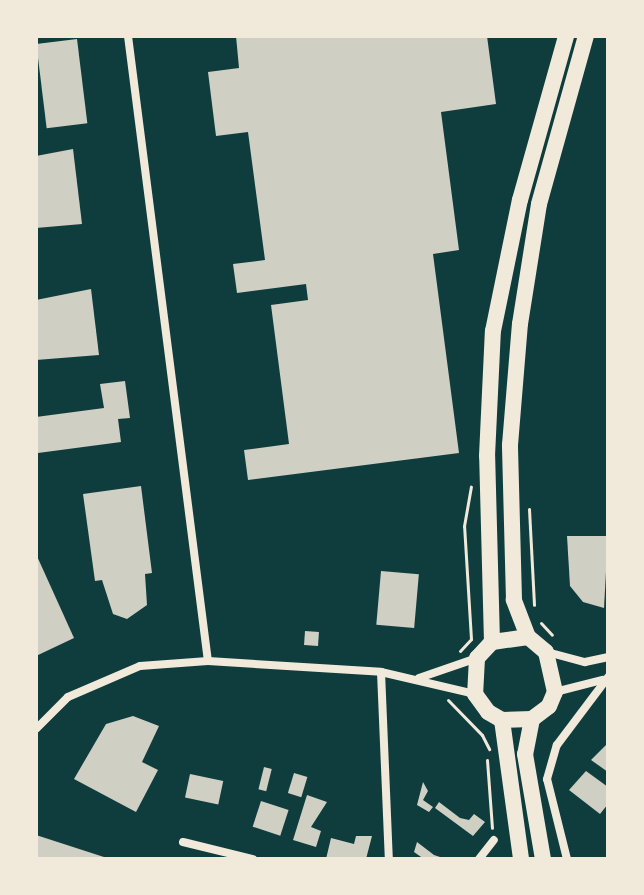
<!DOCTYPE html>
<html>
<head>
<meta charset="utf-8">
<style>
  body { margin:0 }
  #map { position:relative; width:644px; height:895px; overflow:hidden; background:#0f3d3e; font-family:"Fira Sans Condensed",sans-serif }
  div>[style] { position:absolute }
  .building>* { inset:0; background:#cfcfc3; transform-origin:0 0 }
  .path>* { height:3px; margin:-1.5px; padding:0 1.5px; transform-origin:1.5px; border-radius:1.5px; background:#f1e9da }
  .minor>* { height:8px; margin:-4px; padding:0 4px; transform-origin:4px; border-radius:4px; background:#f1e9da }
  .trunk>* { height:16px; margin:-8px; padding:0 8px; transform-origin:8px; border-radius:8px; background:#f1e9da }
  span { translate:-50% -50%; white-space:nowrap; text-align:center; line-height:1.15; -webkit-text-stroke:8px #f1e9da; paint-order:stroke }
  .frame { position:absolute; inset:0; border:38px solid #f1e9da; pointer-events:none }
</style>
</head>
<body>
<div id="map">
  <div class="building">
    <div style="clip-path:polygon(236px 36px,487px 36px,496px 104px,441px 112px,459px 250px,433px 254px,459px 453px,248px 480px,244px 450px,289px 444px,271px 305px,308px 300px,306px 284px,237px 293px,233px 264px,265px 260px,248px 132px,216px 136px,208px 72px,239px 68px)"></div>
    <div style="left:77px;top:39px;width:85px;height:41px;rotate:83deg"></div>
    <div style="clip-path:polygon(73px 149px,82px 224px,36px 228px,36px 156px)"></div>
    <div style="clip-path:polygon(91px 289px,99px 355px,36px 360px,36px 300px)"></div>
    <div style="clip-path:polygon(125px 381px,130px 418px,118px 419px,121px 442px,38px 453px,36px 417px,104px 408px,100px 384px)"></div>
    <div style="clip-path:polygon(141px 486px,152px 573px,145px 574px,147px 605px,127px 619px,113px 614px,102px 580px,95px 581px,83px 494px)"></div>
    <div style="clip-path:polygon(567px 536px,608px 536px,604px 608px,583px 602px,570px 586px)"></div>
    <div style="clip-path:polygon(36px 554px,74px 638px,36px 656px)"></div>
    <div style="left:381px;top:571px;width:38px;height:54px;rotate:5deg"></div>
    <div style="left:305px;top:631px;width:14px;height:14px;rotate:4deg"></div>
    <div style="clip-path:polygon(133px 716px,159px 726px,142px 762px,158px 770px,136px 812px,74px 779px,106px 724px)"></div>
    <div style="clip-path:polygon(608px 743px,608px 772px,591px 760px)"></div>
    <div style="left:264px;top:767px;width:8px;height:23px;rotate:14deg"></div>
    <div style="clip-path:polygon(586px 771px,608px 787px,608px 804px,600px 814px,569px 790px)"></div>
    <div style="left:294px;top:773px;width:14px;height:21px;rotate:17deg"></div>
    <div style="left:190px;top:774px;width:34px;height:24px;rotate:12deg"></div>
    <div style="clip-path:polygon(423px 782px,428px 791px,423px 800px,433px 807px,429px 812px,417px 805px)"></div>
    <div style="clip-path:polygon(307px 795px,327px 802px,311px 827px,321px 831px,316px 847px,293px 840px)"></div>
    <div style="left:261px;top:801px;width:29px;height:27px;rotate:18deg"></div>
    <div style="clip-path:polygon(439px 802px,460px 818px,469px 820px,474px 814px,485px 822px,473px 836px,435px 808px)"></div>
    <div style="clip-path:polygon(36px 835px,107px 858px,107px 859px,36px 859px)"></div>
    <div style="clip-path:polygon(356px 836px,372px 836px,366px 859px,326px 859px,331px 838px,354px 844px)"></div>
    <div style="clip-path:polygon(417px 842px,434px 855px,446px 859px,424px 859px,414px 852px)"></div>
  </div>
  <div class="path">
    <div style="left:529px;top:509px;width:96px;rotate:87deg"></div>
    <div style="left:541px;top:623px;width:16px;rotate:47deg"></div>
    <div style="left:460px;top:651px;width:16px;rotate:-47deg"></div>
    <div style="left:471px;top:639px;width:113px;rotate:-93.5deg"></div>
    <div style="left:464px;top:526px;width:40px;rotate:-80deg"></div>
    <div style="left:448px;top:700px;width:49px;rotate:45.8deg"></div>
    <div style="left:482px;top:735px;width:16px;rotate:63deg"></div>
    <div style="left:487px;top:760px;width:68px;rotate:85.8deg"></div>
  </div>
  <div class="minor">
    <div style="left:128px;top:36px;width:630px;rotate:82.71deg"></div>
    <div style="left:547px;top:652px;width:39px;rotate:15deg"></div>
    <div style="left:585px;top:662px;width:24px;rotate:-12deg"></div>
    <div style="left:381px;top:672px;width:187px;rotate:87.6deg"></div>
    <div style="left:419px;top:678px;width:61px;rotate:-19deg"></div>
    <div style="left:555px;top:692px;width:49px;rotate:-14.3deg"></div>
    <div style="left:36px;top:729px;width:45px;rotate:-45deg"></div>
    <div style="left:68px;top:697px;width:78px;rotate:-23.3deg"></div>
    <div style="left:140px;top:666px;width:68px;rotate:-4.2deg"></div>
    <div style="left:208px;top:661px;width:173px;rotate:3.6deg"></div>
    <div style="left:381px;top:672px;width:97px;rotate:13.2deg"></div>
    <div style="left:183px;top:842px;width:72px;rotate:13.7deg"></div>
    <div style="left:479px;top:859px;width:24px;rotate:-52deg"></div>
    <div style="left:567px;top:859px;width:82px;rotate:-104deg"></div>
    <div style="left:547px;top:779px;width:35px;rotate:-74deg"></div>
    <div style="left:557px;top:745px;width:85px;rotate:-53.1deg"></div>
  </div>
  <div class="trunk">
    <div style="left:528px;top:637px;width:36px;rotate:172deg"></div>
    <div style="left:492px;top:642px;width:22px;rotate:133deg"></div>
    <div style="left:477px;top:658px;width:36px;rotate:93deg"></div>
    <div style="left:475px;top:694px;width:22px;rotate:54deg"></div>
    <div style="left:488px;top:712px;width:16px;rotate:30deg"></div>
    <div style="left:502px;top:720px;width:30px;rotate:-2deg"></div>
    <div style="left:532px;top:719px;width:21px;rotate:-37deg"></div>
    <div style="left:549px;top:706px;width:15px;rotate:-67deg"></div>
    <div style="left:555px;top:692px;width:41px;rotate:-102.7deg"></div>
    <div style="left:546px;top:652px;width:23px;rotate:-140deg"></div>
    <div style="left:528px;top:637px;width:40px;rotate:-111deg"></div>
    <div style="left:514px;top:600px;width:155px;rotate:-91.5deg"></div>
    <div style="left:510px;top:445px;width:121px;rotate:-85.3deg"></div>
    <div style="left:520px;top:324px;width:121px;rotate:-81deg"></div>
    <div style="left:539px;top:204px;width:174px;rotate:-74.4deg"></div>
    <div style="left:492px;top:642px;width:186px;rotate:-91.5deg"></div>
    <div style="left:487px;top:456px;width:125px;rotate:-87.3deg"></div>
    <div style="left:493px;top:331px;width:134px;rotate:-78.4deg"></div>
    <div style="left:520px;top:200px;width:170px;rotate:-74.3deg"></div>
    <div style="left:532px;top:719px;width:36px;rotate:101deg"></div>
    <div style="left:525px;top:754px;width:107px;rotate:80.3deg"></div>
    <div style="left:502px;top:720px;width:140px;rotate:82.2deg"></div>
  </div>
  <div class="frame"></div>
</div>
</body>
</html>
